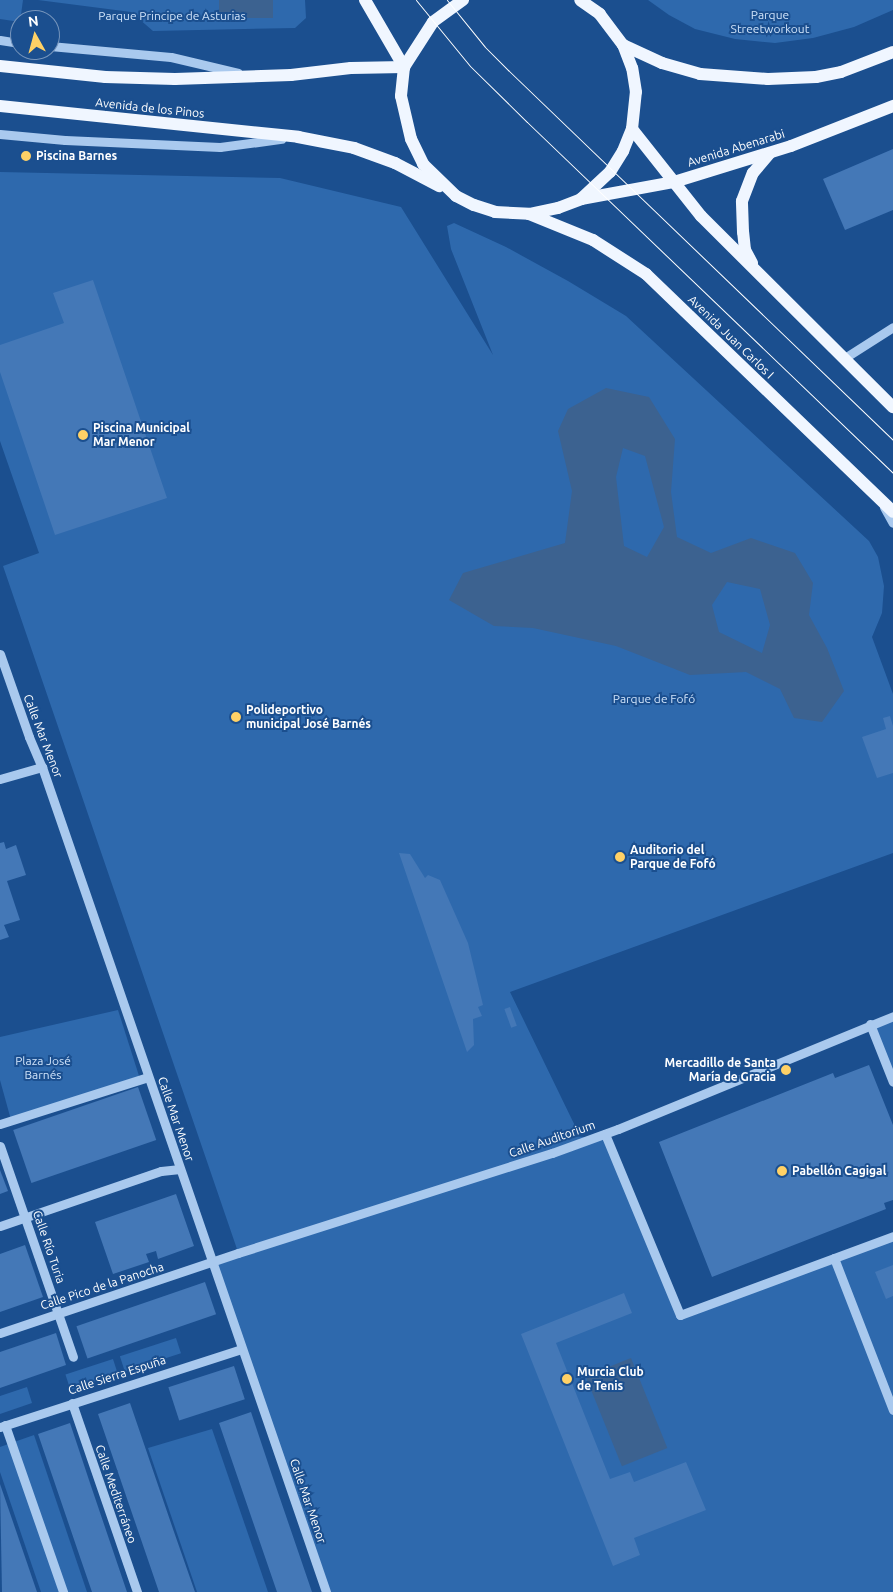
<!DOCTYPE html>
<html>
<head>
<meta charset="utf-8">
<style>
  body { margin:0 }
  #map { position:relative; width:893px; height:1592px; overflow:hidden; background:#1b4f8f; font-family:Ubuntu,sans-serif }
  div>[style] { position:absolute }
  .green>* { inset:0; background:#2e69ad; transform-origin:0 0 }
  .water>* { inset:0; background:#3c6290; transform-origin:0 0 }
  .building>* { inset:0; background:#4478b7; transform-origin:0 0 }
  .minor>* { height:9px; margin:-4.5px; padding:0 4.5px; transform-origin:4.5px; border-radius:4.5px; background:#a9c9ee }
  .major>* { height:12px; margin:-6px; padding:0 6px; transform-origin:6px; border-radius:6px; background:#f0f6ff }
  .tram>* { height:1px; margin:-0.5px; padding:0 0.5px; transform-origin:0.5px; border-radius:0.5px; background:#fff }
  .dots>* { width:14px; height:14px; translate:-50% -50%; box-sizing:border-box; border:2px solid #1b4f8f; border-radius:50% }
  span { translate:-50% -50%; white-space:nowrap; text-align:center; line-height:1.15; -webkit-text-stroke:4px #1b4f8f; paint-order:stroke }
  .park-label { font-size:12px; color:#cfe3fa }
  .street-label { font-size:12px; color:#fff }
  .poi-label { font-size:12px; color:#fff; font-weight:700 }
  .left { translate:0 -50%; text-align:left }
  .right { translate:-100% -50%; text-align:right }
  .north { position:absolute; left:10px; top:10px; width:50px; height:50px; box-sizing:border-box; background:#1b4f8f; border:1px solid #7695bc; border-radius:50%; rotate:353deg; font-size:14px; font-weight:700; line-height:20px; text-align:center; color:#fff }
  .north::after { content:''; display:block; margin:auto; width:18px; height:22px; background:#ffd166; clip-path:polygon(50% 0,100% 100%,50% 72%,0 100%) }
</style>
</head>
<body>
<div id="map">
  <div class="green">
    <div style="clip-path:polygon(0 0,23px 0,20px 22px,0 19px)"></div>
    <div style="clip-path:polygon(38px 0,305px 0,306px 18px,295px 28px,153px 31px,131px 12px)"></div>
    <div style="clip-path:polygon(648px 0,893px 0,893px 10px,854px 27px,813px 38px,775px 43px,735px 39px,695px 29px,669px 15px)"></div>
    <div style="clip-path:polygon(0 172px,280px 178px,401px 207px,493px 355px,451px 249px,447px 226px,454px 223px,506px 247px,568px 281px,626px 316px,869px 541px,878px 557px,884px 586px,882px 613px,872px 637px,893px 694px,893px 853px,510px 992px,578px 1132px,562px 1135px,595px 1138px,604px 1135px,680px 1314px,893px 1236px,893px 1592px,326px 1592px,211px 1262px,238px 1252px,3px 566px,39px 553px,0 441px)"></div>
    <div style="clip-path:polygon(118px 1010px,140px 1079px,11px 1120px,0 1080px,0 1037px)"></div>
    <div style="clip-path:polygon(893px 1016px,893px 1082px,870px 1024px)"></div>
    <div style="left:176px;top:1338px;width:16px;height:59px;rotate:72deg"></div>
    <div style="left:113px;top:1359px;width:16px;height:50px;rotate:72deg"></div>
    <div style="clip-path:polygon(27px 1387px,32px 1403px,0 1414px,0 1396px)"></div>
    <div style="clip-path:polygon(212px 1429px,268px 1592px,197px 1592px,148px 1448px)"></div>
    <div style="clip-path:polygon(34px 1435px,87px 1592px,41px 1592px,0 1472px,0 1447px)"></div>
  </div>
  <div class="water">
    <div style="left:219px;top:0;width:54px;height:18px"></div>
    <div style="clip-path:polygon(evenodd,606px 388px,649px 397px,675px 439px,671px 492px,677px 537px,711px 553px,751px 538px,795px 553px,813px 583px,809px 615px,827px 648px,844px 691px,822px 722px,794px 718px,780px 689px,746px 672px,690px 675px,616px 646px,533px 628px,494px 626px,449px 600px,463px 573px,565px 543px,572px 491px,558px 431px,568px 409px,606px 388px,623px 448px,645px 456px,664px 527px,647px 557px,624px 546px,616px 477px,623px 448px,606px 388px,727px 582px,760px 589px,770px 625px,762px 653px,719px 632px,712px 605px,727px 582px)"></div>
    <div style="left:631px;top:1358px;width:97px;height:49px;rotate:68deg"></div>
  </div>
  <div class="building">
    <div style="clip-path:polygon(893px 149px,893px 210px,845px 230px,823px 179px)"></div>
    <div style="clip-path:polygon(93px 280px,167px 498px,55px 535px,0 372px,0 345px,64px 323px,53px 293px)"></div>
    <div style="clip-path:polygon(890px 716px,893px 726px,893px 773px,877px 778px,862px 737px,886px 729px,883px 718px)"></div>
    <div style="clip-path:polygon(4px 842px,6px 849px,16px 845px,26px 875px,7px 881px,20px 920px,4px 925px,9px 937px,0 940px,0 843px)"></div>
    <div style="clip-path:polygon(399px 853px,410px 854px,425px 878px,428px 875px,440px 880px,468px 943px,483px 1005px,478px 1007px,482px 1016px,473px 1019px,474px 1045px,467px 1052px)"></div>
    <div style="left:510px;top:1007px;width:20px;height:6px;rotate:70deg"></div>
    <div style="clip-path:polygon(869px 1065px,893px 1125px,893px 1200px,884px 1203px,886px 1209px,712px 1277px,659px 1142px,833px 1073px,835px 1078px)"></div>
    <div style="left:138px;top:1087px;width:56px;height:132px;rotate:71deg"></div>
    <div style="clip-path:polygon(0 1170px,8px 1191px,0 1194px)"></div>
    <div style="clip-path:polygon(176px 1194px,194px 1246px,158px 1259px,156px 1251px,146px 1254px,149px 1262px,113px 1274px,95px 1222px)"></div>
    <div style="clip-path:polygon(25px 1245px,43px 1297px,0 1312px,0 1254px)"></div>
    <div style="clip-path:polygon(893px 1265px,893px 1296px,886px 1299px,875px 1272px)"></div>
    <div style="left:205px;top:1282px;width:34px;height:136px;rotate:71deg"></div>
    <div style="clip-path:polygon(624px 1293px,632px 1313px,556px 1343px,610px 1479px,630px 1472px,634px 1482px,686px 1462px,706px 1510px,634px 1538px,640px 1555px,613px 1566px,521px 1334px)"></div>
    <div style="clip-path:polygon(56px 1333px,66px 1365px,0 1388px,0 1352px)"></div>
    <div style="left:234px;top:1366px;width:35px;height:69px;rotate:72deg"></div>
    <div style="clip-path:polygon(130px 1403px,173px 1529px,195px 1592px,159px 1592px,98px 1414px)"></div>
    <div style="clip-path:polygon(251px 1412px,272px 1475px,312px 1592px,277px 1592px,219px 1423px)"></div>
    <div style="clip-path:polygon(70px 1423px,91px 1486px,127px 1592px,92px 1592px,81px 1560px,38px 1434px)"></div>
    <div style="clip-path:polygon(0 1484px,37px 1592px,2px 1592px)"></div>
  </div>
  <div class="minor">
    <div style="left:0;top:40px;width:20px;rotate:9deg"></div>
    <div style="left:50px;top:46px;width:121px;rotate:5.2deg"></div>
    <div style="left:171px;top:57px;width:69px;rotate:13.4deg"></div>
    <div style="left:0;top:134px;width:65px;rotate:5.3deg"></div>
    <div style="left:65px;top:140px;width:155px;rotate:2.6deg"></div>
    <div style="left:220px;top:147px;width:62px;rotate:-7.5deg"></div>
    <div style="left:843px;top:359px;width:59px;rotate:-32.6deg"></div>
    <div style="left:884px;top:507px;width:18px;rotate:61deg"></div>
    <div style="left:0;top:654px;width:88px;rotate:70.7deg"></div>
    <div style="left:29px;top:737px;width:33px;rotate:67deg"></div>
    <div style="left:42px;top:767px;width:873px;rotate:71deg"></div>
    <div style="left:0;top:779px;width:44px;rotate:-15.9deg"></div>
    <div style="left:870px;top:1024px;width:62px;rotate:68.4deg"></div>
    <div style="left:0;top:1124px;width:155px;rotate:-17.6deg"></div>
    <div style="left:605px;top:1134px;width:196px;rotate:67.5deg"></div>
    <div style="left:680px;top:1315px;width:227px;rotate:-20.3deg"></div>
    <div style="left:0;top:1146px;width:223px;rotate:70.9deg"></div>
    <div style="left:0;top:1226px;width:170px;rotate:-18.9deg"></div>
    <div style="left:161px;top:1171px;width:19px;rotate:-6deg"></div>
    <div style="left:834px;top:1258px;width:163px;rotate:68.8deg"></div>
    <div style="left:0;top:1333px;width:251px;rotate:-18.6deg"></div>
    <div style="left:238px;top:1253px;width:330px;rotate:-17.7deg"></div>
    <div style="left:552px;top:1153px;width:70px;rotate:-20deg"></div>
    <div style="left:618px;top:1129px;width:297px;rotate:-22.3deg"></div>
    <div style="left:72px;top:1403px;width:200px;rotate:71deg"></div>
    <div style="left:5px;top:1425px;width:177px;rotate:70.8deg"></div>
    <div style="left:0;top:1427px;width:253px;rotate:-17.9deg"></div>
  </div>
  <div class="major">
    <div style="left:365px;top:0;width:78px;rotate:59.8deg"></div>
    <div style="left:463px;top:0;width:37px;rotate:144deg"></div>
    <div style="left:433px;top:22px;width:54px;rotate:122.8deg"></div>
    <div style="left:404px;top:67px;width:29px;rotate:96deg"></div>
    <div style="left:401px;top:96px;width:44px;rotate:76.9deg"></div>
    <div style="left:411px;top:139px;width:28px;rotate:64deg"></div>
    <div style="left:423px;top:164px;width:46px;rotate:44.1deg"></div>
    <div style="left:456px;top:196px;width:20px;rotate:27deg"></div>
    <div style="left:474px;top:205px;width:22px;rotate:18deg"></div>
    <div style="left:495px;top:212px;width:34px;rotate:3deg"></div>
    <div style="left:529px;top:214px;width:30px;rotate:-12deg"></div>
    <div style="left:558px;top:208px;width:25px;rotate:-21deg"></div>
    <div style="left:581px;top:199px;width:40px;rotate:-43deg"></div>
    <div style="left:610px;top:172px;width:25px;rotate:-58deg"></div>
    <div style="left:623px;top:151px;width:24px;rotate:-68deg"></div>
    <div style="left:632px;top:129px;width:37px;rotate:-84deg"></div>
    <div style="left:636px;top:92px;width:24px;rotate:-99deg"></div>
    <div style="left:632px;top:68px;width:25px;rotate:-111deg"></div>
    <div style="left:623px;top:45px;width:39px;rotate:-127deg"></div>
    <div style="left:600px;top:14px;width:24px;rotate:-145deg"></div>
    <div style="left:623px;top:45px;width:43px;rotate:24.8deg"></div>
    <div style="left:662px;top:63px;width:40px;rotate:16deg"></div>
    <div style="left:700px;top:74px;width:68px;rotate:4.2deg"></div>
    <div style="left:768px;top:79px;width:48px;rotate:-2.4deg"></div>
    <div style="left:816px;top:77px;width:25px;rotate:-11deg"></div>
    <div style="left:841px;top:72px;width:56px;rotate:-21deg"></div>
    <div style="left:0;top:66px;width:106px;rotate:6deg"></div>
    <div style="left:105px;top:77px;width:70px;rotate:1.6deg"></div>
    <div style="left:175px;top:79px;width:116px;rotate:-2deg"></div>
    <div style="left:291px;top:75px;width:60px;rotate:-6.7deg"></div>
    <div style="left:351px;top:68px;width:53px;rotate:-1.1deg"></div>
    <div style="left:0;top:106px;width:300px;rotate:5.9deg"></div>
    <div style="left:298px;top:137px;width:57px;rotate:11.1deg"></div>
    <div style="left:354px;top:148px;width:44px;rotate:20.1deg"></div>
    <div style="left:395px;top:163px;width:50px;rotate:27.6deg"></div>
    <div style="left:632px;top:129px;width:111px;rotate:51.6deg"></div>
    <div style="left:701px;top:216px;width:271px;rotate:44.9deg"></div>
    <div style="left:581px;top:199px;width:95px;rotate:-10.4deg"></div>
    <div style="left:674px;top:182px;width:122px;rotate:-17.1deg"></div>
    <div style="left:791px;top:146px;width:110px;rotate:-21.4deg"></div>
    <div style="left:529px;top:214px;width:69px;rotate:22.1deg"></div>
    <div style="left:593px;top:240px;width:63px;rotate:32.7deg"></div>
    <div style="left:646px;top:274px;width:343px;rotate:43.9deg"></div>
    <div style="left:752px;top:263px;width:15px;rotate:-118deg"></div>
    <div style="left:745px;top:250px;width:18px;rotate:-96deg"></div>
    <div style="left:743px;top:232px;width:31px;rotate:-92deg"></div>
    <div style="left:742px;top:201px;width:30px;rotate:-69deg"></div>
    <div style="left:753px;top:173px;width:26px;rotate:-50deg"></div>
  </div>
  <div class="tram">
    <div style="left:416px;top:0;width:85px;rotate:50.7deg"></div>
    <div style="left:470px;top:66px;width:80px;rotate:44.5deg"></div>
    <div style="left:527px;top:122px;width:507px;rotate:43.8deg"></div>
    <div style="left:447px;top:0;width:60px;rotate:51deg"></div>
    <div style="left:485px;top:47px;width:33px;rotate:45deg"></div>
    <div style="left:508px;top:70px;width:534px;rotate:43.86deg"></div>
  </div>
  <div class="dots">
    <div style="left:26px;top:156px;background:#ffd166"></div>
    <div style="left:83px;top:435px;background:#ffd166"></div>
    <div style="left:236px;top:717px;background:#ffd166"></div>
    <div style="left:620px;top:857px;background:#ffd166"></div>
    <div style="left:786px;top:1070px;background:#ffd166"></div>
    <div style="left:782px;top:1171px;background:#ffd166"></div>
    <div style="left:567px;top:1379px;background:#ffd166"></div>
  </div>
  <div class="park-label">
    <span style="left:770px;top:22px">Parque<br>Streetworkout</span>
    <span style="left:172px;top:16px">Parque Principe de Asturias</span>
    <span style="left:654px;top:699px">Parque de Fofó</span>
    <span style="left:43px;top:1068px">Plaza José<br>Barnés</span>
  </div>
  <div class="street-label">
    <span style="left:150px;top:108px;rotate:6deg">Avenida de los Pinos</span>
    <span style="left:736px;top:148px;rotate:-17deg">Avenida Abenarabi</span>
    <span style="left:731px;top:337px;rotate:44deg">Avenida Juan Carlos I</span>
    <span style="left:43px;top:736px;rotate:69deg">Calle Mar Menor</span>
    <span style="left:176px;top:1119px;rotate:71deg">Calle Mar Menor</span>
    <span style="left:552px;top:1139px;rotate:-19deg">Calle Auditorium</span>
    <span style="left:49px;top:1247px;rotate:71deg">Calle Río Turia</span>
    <span style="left:102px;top:1286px;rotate:-18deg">Calle Pico de la Panocha</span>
    <span style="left:117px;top:1375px;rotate:-18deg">Calle Sierra Espuña</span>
    <span style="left:116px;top:1494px;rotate:71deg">Calle Mediterráneo</span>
    <span style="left:308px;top:1501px;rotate:71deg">Calle Mar Menor</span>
  </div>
  <div class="poi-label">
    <span class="left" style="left:36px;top:156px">Piscina Barnes</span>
    <span class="left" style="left:93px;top:435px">Piscina Municipal<br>Mar Menor</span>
    <span class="left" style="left:246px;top:717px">Polideportivo<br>municipal José Barnés</span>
    <span class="left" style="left:630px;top:857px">Auditorio del<br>Parque de Fofó</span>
    <span class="right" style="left:776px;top:1070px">Mercadillo de Santa<br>María de Gracia</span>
    <span class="left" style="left:792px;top:1171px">Pabellón Cagigal</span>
    <span class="left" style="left:577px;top:1379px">Murcia Club<br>de Tenis</span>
  </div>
  <div class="north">N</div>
</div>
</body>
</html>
